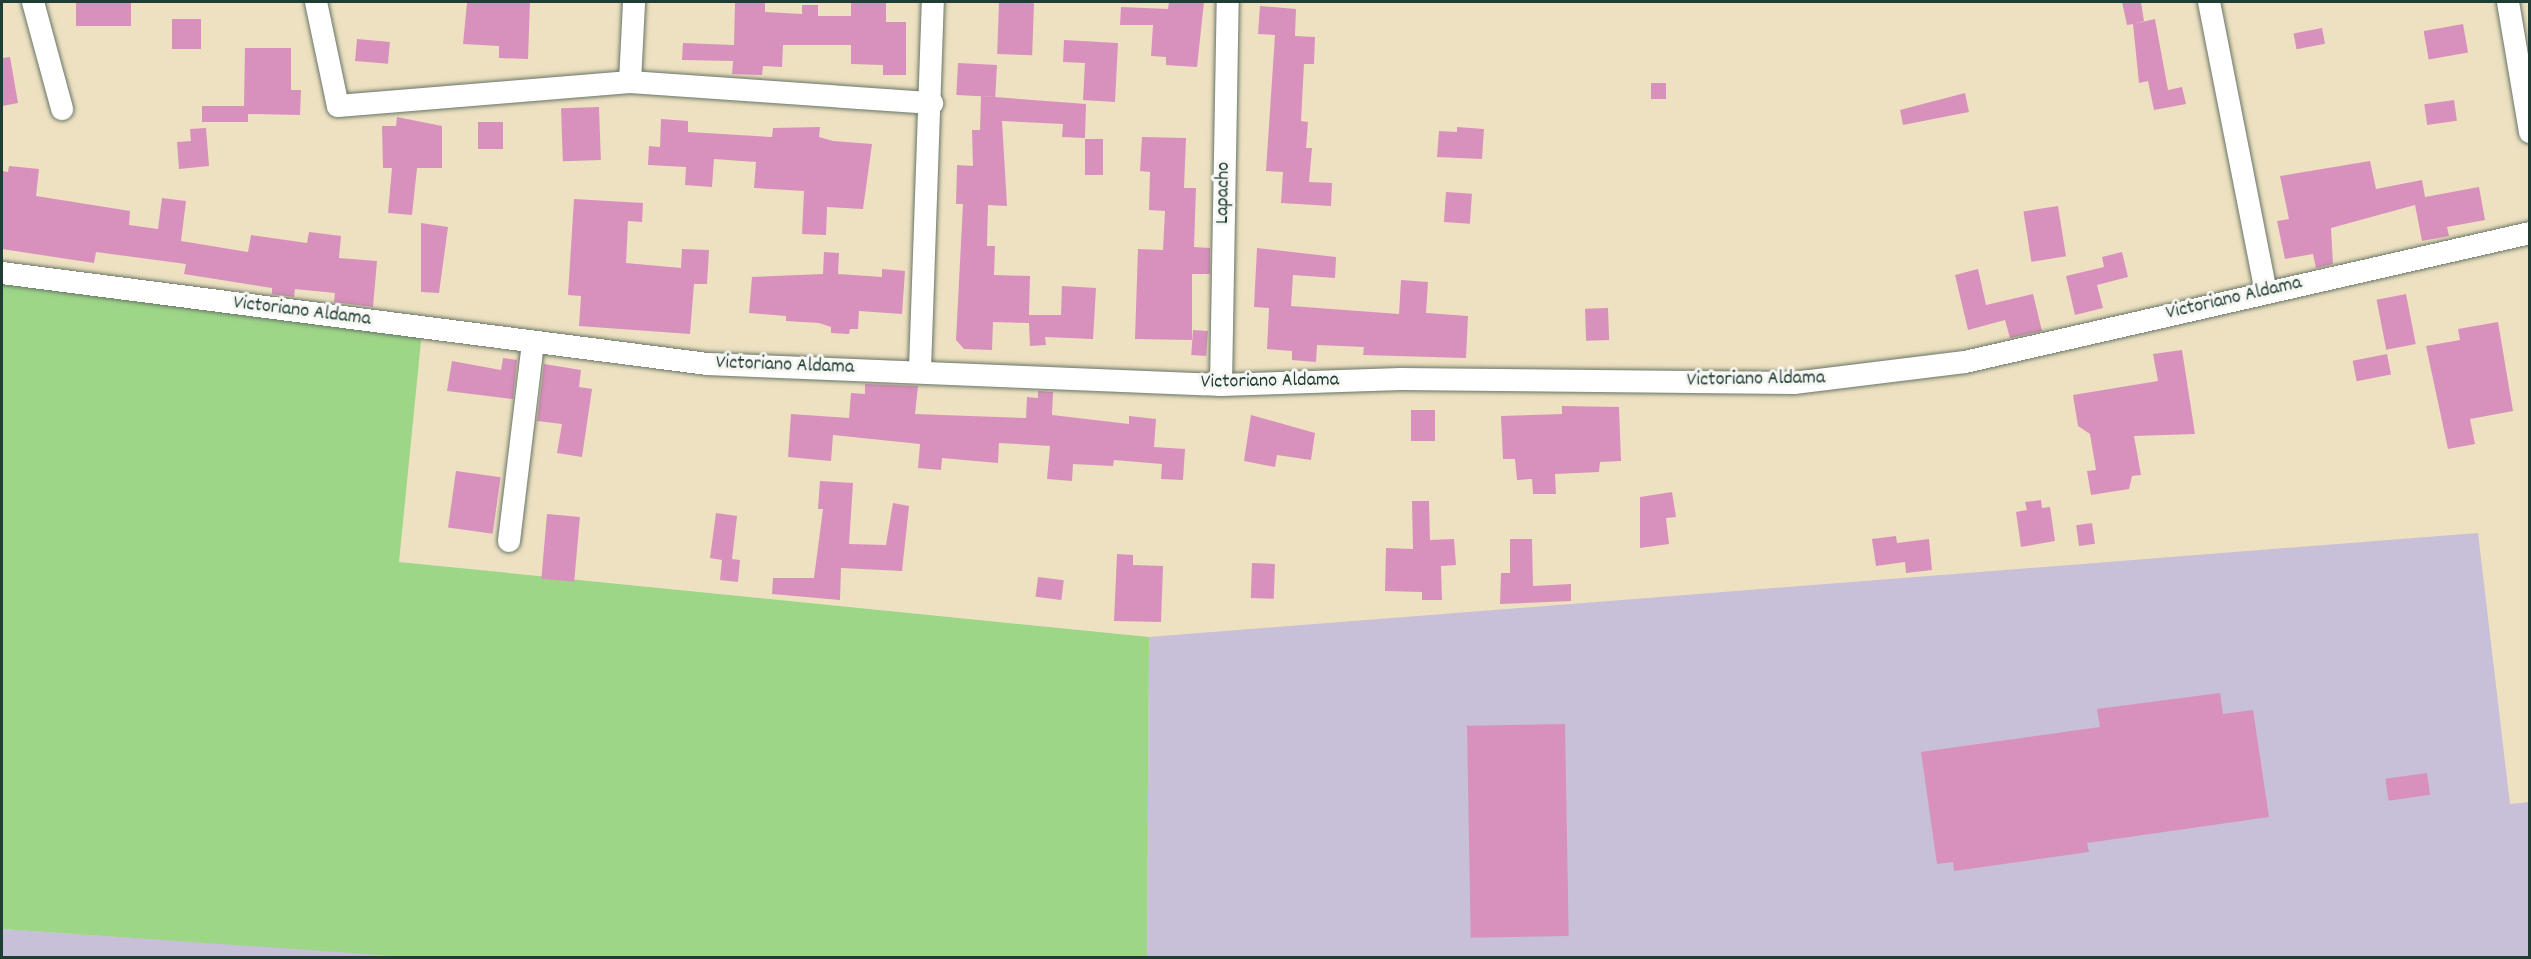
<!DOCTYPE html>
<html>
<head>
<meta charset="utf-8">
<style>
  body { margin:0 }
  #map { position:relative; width:2531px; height:959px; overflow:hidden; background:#eee1c2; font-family:Dekko,sans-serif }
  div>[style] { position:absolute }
  .industrial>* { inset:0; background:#c8bfd8 }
  .green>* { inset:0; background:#9ed688 }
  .building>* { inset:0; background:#d891bc; transform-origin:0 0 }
  .roads { filter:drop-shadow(0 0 2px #677666) drop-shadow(0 0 2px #677666) }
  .street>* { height:22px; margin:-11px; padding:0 11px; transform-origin:11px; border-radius:11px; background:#fff }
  span { translate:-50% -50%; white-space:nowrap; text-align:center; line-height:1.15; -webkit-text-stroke:6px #f6f6f2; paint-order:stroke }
  .street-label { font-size:20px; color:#1f3d34 }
  .frame { position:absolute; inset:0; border:3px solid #1f3d34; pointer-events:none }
</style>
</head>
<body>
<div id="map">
  <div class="industrial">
    <div style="clip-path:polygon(2478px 533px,2510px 804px,2529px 802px,2529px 957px,1147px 958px,1149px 637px)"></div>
    <div style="clip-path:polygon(2px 929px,423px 957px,2px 957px)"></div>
  </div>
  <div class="green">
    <div style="clip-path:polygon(2px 276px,422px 331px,399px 562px,1149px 637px,1147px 957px,423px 958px,2px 929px)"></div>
  </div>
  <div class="building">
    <div style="left:76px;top:2px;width:55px;height:24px"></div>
    <div style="clip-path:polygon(500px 2px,530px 2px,528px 59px,499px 58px,499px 46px,463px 44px,467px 3px)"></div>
    <div style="clip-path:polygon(735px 2px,765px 2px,765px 12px,802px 14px,802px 5px,818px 5px,818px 16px,851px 16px,851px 2px,886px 2px,886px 22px,906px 22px,906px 75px,883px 75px,883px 65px,851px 64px,851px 45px,783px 45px,782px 67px,763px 66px,762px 75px,732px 74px,733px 61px,682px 60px,683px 43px,734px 45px)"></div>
    <div style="left:999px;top:2px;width:35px;height:52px;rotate:2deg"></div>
    <div style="clip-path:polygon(1169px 2px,1204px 2px,1197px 67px,1166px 65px,1166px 57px,1151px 56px,1153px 25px,1120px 25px,1121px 7px,1168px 9px)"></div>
    <div style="clip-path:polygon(2122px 2px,2141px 2px,2144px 21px,2133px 24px,2155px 19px,2168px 90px,2182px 87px,2186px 104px,2154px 110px,2148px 81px,2139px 83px,2133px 24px,2127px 25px)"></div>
    <div style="clip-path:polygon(1260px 6px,1296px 9px,1295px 36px,1315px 37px,1314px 64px,1304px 64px,1301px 121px,1308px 122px,1306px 148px,1312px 148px,1309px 182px,1332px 183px,1331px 206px,1281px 203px,1283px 172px,1266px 171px,1275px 35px,1258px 34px)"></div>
    <div style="left:172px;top:19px;width:29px;height:30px"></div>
    <div style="left:2463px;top:24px;width:29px;height:40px;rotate:80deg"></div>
    <div style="left:2322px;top:28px;width:16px;height:29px;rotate:79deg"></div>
    <div style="left:357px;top:39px;width:33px;height:22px;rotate:5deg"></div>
    <div style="clip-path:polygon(1064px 40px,1118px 43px,1115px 102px,1083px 100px,1085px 63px,1063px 62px)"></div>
    <div style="clip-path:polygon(245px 48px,291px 48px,291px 90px,301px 90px,300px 115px,248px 114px,248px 122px,202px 122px,202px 106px,244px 106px)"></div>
    <div style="clip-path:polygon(10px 57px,18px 103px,2px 106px,2px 58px)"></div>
    <div style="left:958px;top:63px;width:39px;height:32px;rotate:3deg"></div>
    <div style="left:1651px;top:83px;width:15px;height:16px"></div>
    <div style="clip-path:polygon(1965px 93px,1969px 112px,1903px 125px,1900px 110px)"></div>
    <div style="clip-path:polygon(981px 96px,1086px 104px,1085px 138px,1062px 137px,1063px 124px,1002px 121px,1007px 206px,988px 205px,987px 246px,995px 246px,994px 275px,1030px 276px,1029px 315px,1061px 315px,1062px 286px,1096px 288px,1093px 339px,1045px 337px,1046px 345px,1030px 346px,1029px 323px,993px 322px,992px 350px,964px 349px,956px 340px,963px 204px,956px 204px,957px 165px,973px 166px,972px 130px,980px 130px)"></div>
    <div style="left:2454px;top:100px;width:21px;height:30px;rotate:82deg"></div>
    <div style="left:599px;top:107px;width:53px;height:38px;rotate:88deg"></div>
    <div style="clip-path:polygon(397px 117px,442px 126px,442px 168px,417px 168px,412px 215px,388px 213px,392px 168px,383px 168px,382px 126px,396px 126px)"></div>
    <div style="clip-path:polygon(661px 119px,688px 121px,688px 132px,772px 137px,773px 128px,820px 127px,819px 137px,833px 141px,872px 144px,863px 209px,827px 207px,826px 235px,802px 234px,804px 191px,754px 188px,756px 162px,714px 159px,712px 187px,685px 185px,686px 167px,648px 165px,649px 146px,660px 147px)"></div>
    <div style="left:478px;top:122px;width:25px;height:27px"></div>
    <div style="clip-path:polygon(1457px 127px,1484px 129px,1482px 159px,1437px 157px,1439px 131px,1457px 132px)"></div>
    <div style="clip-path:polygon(206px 128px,209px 166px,179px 169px,177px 142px,191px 141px,190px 129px)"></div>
    <div style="clip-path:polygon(1142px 137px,1186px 138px,1184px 188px,1196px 188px,1194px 247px,1210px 248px,1210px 274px,1192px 274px,1192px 340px,1135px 339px,1138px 249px,1163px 250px,1165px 211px,1149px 210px,1150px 172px,1140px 171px)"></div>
    <div style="left:1085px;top:139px;width:18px;height:36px"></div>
    <div style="clip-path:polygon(2370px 161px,2376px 189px,2422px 180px,2425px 197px,2479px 187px,2485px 220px,2447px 227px,2449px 236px,2422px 241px,2415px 205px,2331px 228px,2333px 264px,2316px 268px,2313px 254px,2285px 259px,2277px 221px,2289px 219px,2280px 176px)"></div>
    <div style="clip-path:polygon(9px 166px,39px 169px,36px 196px,130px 211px,129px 225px,158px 229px,162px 198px,186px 201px,181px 241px,248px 252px,251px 235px,307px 243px,309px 232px,341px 236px,339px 258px,377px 261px,373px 307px,334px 302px,335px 293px,295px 289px,294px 297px,272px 294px,272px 288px,184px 274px,186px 264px,96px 252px,94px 263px,2px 249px,2px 171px,8px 172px)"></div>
    <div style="left:1446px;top:192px;width:26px;height:30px;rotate:4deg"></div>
    <div style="clip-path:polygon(574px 199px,643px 203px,642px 222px,628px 221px,626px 263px,681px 268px,682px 249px,709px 250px,707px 284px,694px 284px,690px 334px,579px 326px,581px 296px,568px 295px)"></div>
    <div style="left:2058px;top:206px;width:51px;height:35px;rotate:81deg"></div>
    <div style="clip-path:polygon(421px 223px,448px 227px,439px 293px,421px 292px)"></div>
    <div style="clip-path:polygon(1257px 248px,1336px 257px,1335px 278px,1293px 275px,1291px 306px,1399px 314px,1401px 280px,1428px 282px,1426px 313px,1468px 316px,1466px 358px,1363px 355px,1364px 347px,1317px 345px,1316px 362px,1292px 360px,1292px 351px,1267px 349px,1269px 308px,1254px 307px)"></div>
    <div style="clip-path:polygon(824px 252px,839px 253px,838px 274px,882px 277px,882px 269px,905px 271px,902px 314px,859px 311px,858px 329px,850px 329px,849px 334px,831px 333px,831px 327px,819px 323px,786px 321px,786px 316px,749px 313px,752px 277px,823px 274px)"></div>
    <div style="clip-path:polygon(2122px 252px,2128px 277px,2097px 285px,2103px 308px,2075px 315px,2066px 276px,2104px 267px,2102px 257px)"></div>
    <div style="clip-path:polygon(1978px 269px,1986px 305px,2033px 294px,2042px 331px,2010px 338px,2005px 320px,1968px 330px,1955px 275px)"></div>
    <div style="left:2406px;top:294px;width:51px;height:30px;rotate:79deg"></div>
    <div style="left:1608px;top:308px;width:32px;height:23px;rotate:88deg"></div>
    <div style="clip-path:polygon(2498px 322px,2513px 411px,2470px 419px,2475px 444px,2448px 449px,2426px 346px,2460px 340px,2458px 329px)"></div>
    <div style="left:1193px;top:330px;width:15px;height:25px;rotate:4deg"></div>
    <div style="clip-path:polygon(2182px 350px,2195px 434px,2134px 436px,2141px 475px,2132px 476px,2129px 489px,2091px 495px,2087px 471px,2096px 470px,2090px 434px,2078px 426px,2073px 395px,2158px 381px,2153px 354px)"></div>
    <div style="left:2387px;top:354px;width:21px;height:35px;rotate:79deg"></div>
    <div style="clip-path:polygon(503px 358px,517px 360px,513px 399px,447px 391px,452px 361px,501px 370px)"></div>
    <div style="clip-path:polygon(544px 364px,581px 370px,579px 387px,592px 389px,582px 457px,557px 453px,562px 424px,537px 421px)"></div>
    <div style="clip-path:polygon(865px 384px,918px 386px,915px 414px,1026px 418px,1027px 397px,1038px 398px,1038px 391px,1053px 392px,1052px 415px,1129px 424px,1129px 416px,1156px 419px,1154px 447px,1185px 449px,1183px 480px,1161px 479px,1162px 464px,1114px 460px,1113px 466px,1073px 464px,1072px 481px,1047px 479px,1050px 446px,999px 443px,998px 463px,942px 458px,941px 470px,918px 468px,920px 444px,833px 435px,831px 461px,788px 457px,791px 414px,849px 418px,851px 393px,865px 394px)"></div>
    <div style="clip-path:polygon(1562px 406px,1619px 407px,1621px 461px,1600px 462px,1599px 472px,1555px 474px,1556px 494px,1533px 494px,1532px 479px,1517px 480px,1515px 459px,1503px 459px,1501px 416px,1562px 414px)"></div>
    <div style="left:1435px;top:410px;width:31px;height:24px;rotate:90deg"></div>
    <div style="clip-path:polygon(1251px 415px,1315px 433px,1311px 460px,1277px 455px,1275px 467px,1244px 461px)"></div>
    <div style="left:456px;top:471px;width:45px;height:57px;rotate:8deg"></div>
    <div style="clip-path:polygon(820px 481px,853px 483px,849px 544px,886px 545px,893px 503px,909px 506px,902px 571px,841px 568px,840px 600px,772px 594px,773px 578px,814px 578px,823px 509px,818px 509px)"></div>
    <div style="clip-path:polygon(1672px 492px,1676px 517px,1666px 518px,1669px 544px,1640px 548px,1640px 497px)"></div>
    <div style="clip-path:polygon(2041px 500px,2042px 508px,2050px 507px,2055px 541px,2021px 547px,2016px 512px,2027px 510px,2025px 502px)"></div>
    <div style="clip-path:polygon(1412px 501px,1429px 501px,1430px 540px,1454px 539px,1456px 565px,1441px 566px,1442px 600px,1422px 600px,1422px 592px,1385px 591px,1386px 548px,1413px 549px)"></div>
    <div style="clip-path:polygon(716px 513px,737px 516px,732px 559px,740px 560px,738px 582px,720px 580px,722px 560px,710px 558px)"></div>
    <div style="left:547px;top:514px;width:33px;height:65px;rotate:5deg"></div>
    <div style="left:2092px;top:523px;width:21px;height:16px;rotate:82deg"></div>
    <div style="clip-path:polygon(1896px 536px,1897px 543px,1929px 539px,1932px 570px,1906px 573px,1905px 562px,1876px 566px,1872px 539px)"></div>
    <div style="clip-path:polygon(1510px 539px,1532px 539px,1533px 586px,1571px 584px,1571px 601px,1500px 604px,1501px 573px,1510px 573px)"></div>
    <div style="clip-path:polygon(1117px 554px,1133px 555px,1133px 565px,1163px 566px,1161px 622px,1114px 621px)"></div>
    <div style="left:1252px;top:563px;width:23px;height:35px;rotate:2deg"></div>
    <div style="left:1038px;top:577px;width:26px;height:20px;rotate:7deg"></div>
    <div style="clip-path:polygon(2220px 693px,2223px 714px,2253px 710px,2269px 817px,2087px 843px,2089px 852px,1954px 871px,1953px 862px,1937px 864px,1921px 752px,2100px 727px,2097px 709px)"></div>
    <div style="left:1565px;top:724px;width:212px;height:98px;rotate:89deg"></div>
    <div style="left:2427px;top:773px;width:22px;height:42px;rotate:82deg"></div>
  </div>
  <div class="roads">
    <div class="street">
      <div style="left:33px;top:2px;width:111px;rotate:74.8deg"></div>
      <div style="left:316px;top:2px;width:106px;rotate:78.1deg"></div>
      <div style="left:338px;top:106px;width:293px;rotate:-4.7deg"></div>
      <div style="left:630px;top:82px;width:303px;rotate:4deg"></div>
      <div style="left:2209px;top:2px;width:296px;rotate:78.9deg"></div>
      <div style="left:2508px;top:2px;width:132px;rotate:80.4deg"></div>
      <div style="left:630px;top:82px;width:80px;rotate:-87.1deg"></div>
      <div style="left:2px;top:273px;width:711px;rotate:7.35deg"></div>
      <div style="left:707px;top:364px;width:514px;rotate:2.34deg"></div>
      <div style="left:1221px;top:385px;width:180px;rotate:-1.9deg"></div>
      <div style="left:1401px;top:379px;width:393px;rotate:0.6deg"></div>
      <div style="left:1794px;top:383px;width:172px;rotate:-7deg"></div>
      <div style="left:1965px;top:362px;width:580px;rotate:-12.86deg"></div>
      <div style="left:920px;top:369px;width:367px;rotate:-88deg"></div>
      <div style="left:1221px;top:385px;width:383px;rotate:-89deg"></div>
      <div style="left:509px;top:541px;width:199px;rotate:-83.1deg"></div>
    </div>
  </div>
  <div class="street-label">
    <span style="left:1224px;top:193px;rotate:-89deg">Lapacho</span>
    <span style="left:2234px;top:299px;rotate:-13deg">Victoriano Aldama</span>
    <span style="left:302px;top:312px;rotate:7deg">Victoriano Aldama</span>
    <span style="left:785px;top:366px;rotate:2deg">Victoriano Aldama</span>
    <span style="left:1756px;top:380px;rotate:-1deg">Victoriano Aldama</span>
    <span style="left:1270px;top:382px;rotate:-1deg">Victoriano Aldama</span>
  </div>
  <div class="frame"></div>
</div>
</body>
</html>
